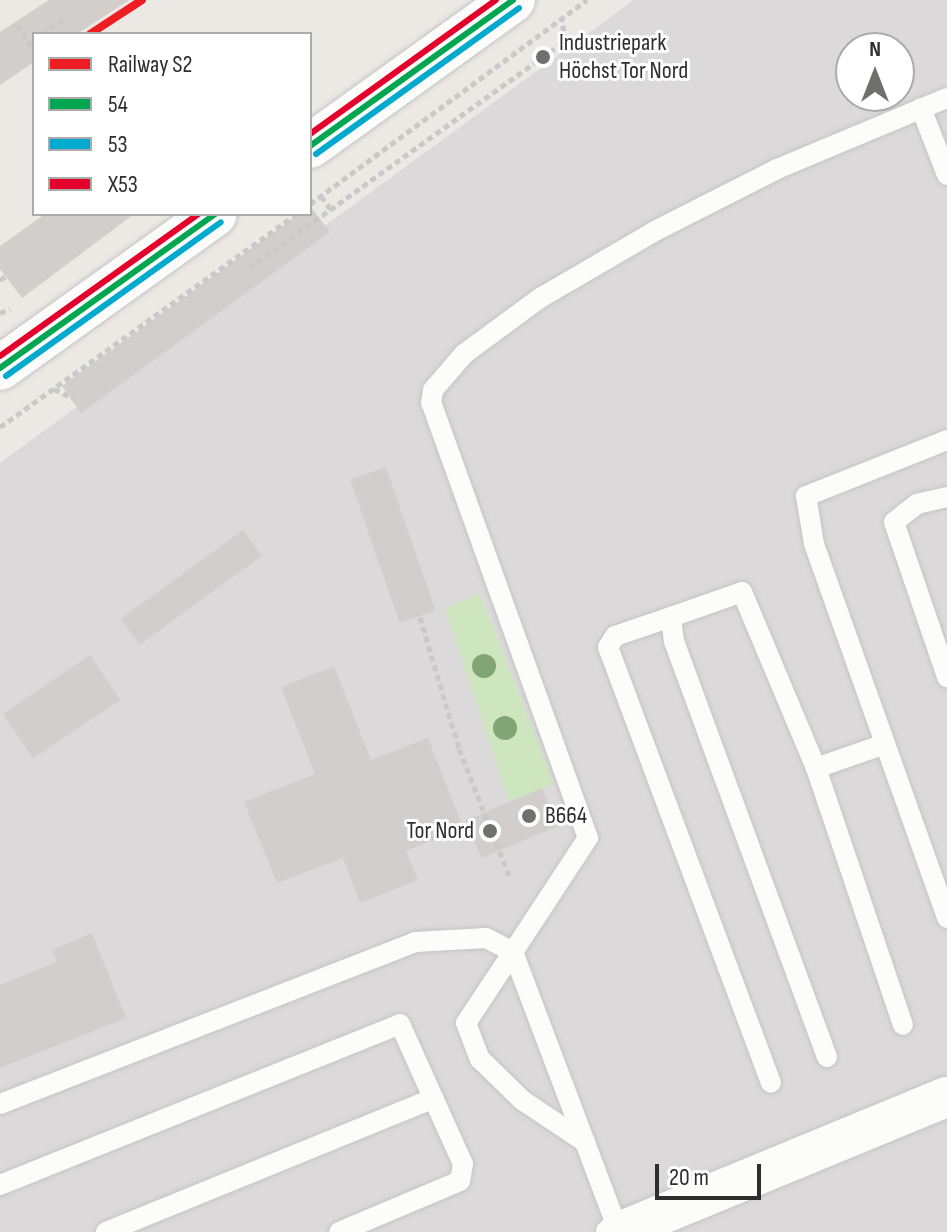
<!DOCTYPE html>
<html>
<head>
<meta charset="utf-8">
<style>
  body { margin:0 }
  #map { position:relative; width:947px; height:1232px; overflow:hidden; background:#ece8e4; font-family:"Sofia Sans Condensed",sans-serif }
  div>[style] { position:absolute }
  .industrial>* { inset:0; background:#dcd9db }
  .green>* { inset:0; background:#cee6be }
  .building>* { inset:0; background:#d1cecb; transform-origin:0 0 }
  .path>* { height:5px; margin-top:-2.5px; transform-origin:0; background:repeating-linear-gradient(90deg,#c9c9c8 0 6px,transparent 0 10px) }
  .roads { filter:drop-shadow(0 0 2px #c5c4c5) drop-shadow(0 0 2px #c5c4c5) }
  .service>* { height:20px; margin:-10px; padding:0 10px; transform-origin:10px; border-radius:10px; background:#fcfcfb }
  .minor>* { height:40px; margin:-20px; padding:0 20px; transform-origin:20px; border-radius:20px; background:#fcfcfb }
  .secondary>* { height:44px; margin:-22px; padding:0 22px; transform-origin:22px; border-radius:22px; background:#fcfcfb }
  .bus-1>* { height:6px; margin:-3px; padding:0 3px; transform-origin:3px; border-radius:3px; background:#00a651 }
  .bus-2>* { height:6px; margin:-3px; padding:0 3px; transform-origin:3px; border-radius:3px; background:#00a9ce }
  .bus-3>* { height:6px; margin:-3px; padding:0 3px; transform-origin:3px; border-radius:3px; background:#e4002b }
  .rail-1>* { height:8px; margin:-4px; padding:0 4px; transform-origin:4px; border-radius:4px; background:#ee1c23 }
  .trees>* { width:24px; height:24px; margin:-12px; border-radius:50%; background:#82a575 }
  .dots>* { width:22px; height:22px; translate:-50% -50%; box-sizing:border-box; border:4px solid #fff; border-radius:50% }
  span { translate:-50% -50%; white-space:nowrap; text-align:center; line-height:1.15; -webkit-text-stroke:6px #fff; paint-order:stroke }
  .poi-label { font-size:24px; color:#2e2e2e }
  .left { translate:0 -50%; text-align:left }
  .right { translate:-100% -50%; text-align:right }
  .legend { position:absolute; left:32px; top:32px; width:280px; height:184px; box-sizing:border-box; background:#fff; border:2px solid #ababab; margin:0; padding:10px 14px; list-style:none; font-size:24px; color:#2e2e2e }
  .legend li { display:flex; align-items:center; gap:16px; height:40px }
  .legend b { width:40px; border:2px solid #ababab }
  .north { position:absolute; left:835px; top:32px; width:80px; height:80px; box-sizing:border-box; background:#fff; border:2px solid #ababab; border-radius:50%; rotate:0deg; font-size:22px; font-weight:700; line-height:32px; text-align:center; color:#2e2e2e }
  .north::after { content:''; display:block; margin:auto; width:28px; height:36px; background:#706f6e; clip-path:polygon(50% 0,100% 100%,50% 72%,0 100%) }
  .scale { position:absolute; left:655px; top:1164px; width:106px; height:36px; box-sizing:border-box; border:4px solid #2e2e2e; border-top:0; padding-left:10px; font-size:24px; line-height:28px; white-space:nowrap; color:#2e2e2e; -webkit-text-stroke:6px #fff; paint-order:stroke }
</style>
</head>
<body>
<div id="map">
  <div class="industrial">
    <div style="clip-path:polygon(evenodd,634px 0,947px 0,947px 1232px,0 1232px,0 463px,634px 0,851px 48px,899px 48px,899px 96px,851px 96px,851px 48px)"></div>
  </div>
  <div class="green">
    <div style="clip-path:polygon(480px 594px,554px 784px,509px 801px,445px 608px)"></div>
  </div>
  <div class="building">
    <div style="clip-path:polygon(49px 0,129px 0,77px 34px,34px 34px,34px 62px,0 85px,0 32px)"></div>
    <div style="clip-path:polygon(310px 206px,330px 232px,81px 413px,62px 386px,299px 214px,310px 214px)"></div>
    <div style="clip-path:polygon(45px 214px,134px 214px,22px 298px,0 269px,0 246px)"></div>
    <div style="left:386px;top:467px;width:152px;height:38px;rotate:71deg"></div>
    <div style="left:243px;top:530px;width:32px;height:151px;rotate:54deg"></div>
    <div style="left:90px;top:655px;width:54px;height:105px;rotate:56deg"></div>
    <div style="clip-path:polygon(334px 666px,371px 760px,428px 738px,463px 828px,406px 851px,418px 880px,360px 903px,343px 858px,277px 883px,244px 802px,315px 774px,281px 687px)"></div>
    <div style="left:542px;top:788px;width:41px;height:83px;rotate:67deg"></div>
    <div style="clip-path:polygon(92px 933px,126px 1018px,0 1068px,0 985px,57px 962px,52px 950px)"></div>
  </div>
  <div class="path">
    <div style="left:17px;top:24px;width:31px;rotate:57deg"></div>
    <div style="left:42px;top:34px;width:30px;rotate:-34deg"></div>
    <div style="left:321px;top:196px;width:19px;rotate:54deg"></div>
    <div style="left:310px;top:204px;width:344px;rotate:-36.4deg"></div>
    <div style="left:249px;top:268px;width:389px;rotate:-35.7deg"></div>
    <div style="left:565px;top:41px;width:22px;rotate:-98deg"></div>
    <div style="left:0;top:280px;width:11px;rotate:-34deg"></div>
    <div style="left:0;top:313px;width:11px;rotate:-22deg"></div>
    <div style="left:54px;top:389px;width:21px;rotate:25deg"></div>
    <div style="left:0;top:427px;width:365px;rotate:-35.7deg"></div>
    <div style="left:420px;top:617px;width:138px;rotate:73.5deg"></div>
    <div style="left:459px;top:749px;width:136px;rotate:68.4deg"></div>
  </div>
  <div class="roads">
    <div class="service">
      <div style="left:921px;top:108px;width:72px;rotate:68.8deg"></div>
      <div style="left:947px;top:440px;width:152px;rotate:158.3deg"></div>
      <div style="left:806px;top:496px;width:49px;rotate:80.5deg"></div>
      <div style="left:814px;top:544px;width:397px;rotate:70.4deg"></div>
      <div style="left:947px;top:497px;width:31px;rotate:167deg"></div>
      <div style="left:917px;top:504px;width:29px;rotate:142deg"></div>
      <div style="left:894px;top:522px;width:164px;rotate:71.1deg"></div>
      <div style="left:671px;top:617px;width:59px;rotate:161.3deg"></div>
      <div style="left:615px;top:636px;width:13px;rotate:122deg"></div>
      <div style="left:608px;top:647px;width:465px;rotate:69.5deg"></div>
      <div style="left:816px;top:768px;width:271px;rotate:71.3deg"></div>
      <div style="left:827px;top:1057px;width:442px;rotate:-110.2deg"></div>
      <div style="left:674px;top:642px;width:25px;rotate:-97deg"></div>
      <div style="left:671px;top:617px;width:75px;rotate:-19.4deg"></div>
      <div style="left:742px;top:592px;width:191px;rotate:67.2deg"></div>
      <div style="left:816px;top:768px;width:73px;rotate:-19.2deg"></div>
      <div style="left:0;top:1104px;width:445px;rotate:-21.3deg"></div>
      <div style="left:415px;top:942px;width:71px;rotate:-3.2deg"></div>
      <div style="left:486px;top:938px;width:30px;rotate:27deg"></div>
      <div style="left:513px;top:952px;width:85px;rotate:123.5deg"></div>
      <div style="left:466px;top:1023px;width:39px;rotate:69deg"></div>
      <div style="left:480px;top:1059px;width:59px;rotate:44.3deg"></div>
      <div style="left:522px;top:1100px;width:76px;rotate:33.7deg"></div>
      <div style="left:0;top:1185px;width:431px;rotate:-21.9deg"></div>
      <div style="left:400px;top:1024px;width:154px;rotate:65.8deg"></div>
      <div style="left:463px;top:1164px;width:17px;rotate:100deg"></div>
      <div style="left:460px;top:1181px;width:131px;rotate:157.1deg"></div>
      <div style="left:606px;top:1231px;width:12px;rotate:-20deg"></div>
      <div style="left:617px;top:1227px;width:294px;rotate:-110.7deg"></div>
      <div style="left:513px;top:952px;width:136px;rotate:-56.7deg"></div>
      <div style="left:588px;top:838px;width:462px;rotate:-109.8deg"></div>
      <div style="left:431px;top:403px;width:13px;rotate:-81deg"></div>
      <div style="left:433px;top:390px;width:48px;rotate:-49.3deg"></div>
      <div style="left:464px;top:354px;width:94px;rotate:-36.4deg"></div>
      <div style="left:540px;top:298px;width:133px;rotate:-30.2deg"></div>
      <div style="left:655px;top:231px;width:137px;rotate:-26.9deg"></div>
      <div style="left:777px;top:169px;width:184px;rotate:-22.7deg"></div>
      <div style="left:106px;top:1232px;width:354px;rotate:-22.2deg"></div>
    </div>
    <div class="minor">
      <div style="left:619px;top:1232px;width:355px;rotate:-22.4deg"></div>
    </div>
    <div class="secondary">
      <div style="left:310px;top:146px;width:250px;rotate:-35.7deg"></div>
      <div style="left:0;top:368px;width:264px;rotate:-35.6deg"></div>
    </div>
  </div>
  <div class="bus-1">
    <div style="left:310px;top:146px;width:250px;rotate:-35.7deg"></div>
    <div style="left:0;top:368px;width:264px;rotate:-35.6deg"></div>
  </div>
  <div class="bus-2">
    <div style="left:316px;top:154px;width:250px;rotate:-35.7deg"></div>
    <div style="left:6px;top:376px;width:264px;rotate:-35.6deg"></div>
  </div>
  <div class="bus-3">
    <div style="left:310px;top:134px;width:229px;rotate:-35.8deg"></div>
    <div style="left:0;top:356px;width:244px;rotate:-35.6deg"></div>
  </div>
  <div class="rail-1">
    <div style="left:90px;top:34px;width:62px;rotate:-33.2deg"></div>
  </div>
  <div class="trees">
    <div style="left:484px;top:666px"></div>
    <div style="left:505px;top:728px"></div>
  </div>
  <div class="dots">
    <div style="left:543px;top:57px;background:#706f6e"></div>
    <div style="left:529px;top:816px;background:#706f6e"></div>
    <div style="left:490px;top:831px;background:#706f6e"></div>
  </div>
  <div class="poi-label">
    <span class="left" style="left:559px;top:57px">Industriepark<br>Höchst Tor Nord</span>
    <span class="left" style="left:545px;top:816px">B664</span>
    <span class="right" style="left:474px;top:831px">Tor Nord</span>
  </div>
  <ul class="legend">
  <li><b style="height:10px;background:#ee1c23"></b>Railway S2</li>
  <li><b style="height:10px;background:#00a651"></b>54</li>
  <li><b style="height:10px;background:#00a9ce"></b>53</li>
  <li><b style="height:10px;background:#e4002b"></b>X53</li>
  </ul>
  <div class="north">N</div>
  <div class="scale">20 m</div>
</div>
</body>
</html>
